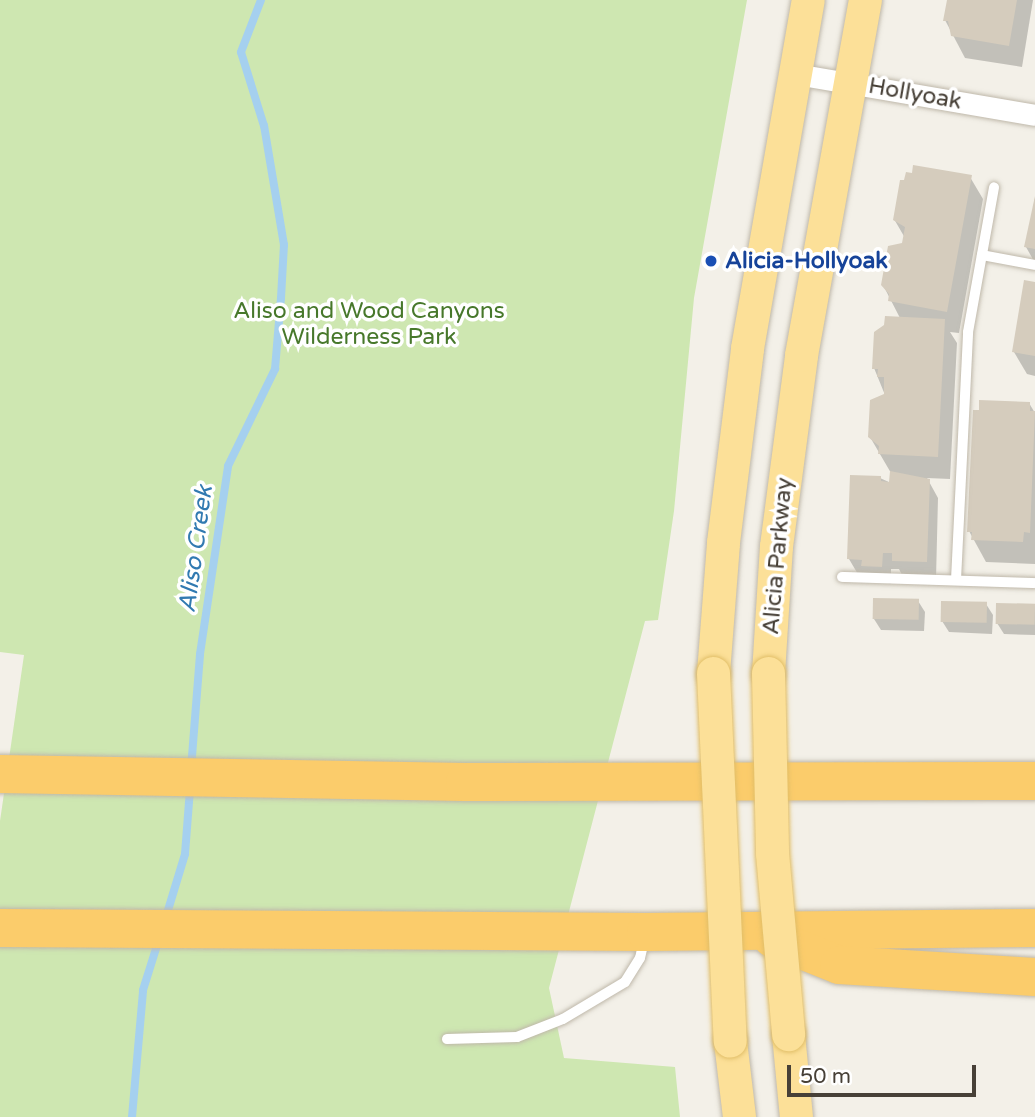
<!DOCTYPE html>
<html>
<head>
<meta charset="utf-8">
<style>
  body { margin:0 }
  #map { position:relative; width:1035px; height:1117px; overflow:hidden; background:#f3f0e8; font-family:"Varela Round",sans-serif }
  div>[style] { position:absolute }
  .green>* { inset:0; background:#cee7b1 }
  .shadow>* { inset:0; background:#0003 }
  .stream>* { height:8px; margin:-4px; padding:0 4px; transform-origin:4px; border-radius:4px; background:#a5d0ef }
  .building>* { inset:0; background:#d5ccbd; transform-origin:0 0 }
  .roads { filter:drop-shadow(0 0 2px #bfb8aa) drop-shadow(0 0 2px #bfb8aa) }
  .lane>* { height:10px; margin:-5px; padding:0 5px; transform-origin:5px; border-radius:5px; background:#fff }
  .street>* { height:21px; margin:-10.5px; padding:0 10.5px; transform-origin:10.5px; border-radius:10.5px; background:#fff }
  .primary>* { height:33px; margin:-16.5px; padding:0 16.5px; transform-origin:16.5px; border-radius:16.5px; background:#fce098 }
  .highway>* { height:38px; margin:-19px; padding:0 19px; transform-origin:19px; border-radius:19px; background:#fbcc6b }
  .bridges { filter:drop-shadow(0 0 2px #e1be68) drop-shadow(0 0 2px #e1be68) }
  .primary-bridge>* { height:33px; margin:-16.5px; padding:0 16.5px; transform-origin:16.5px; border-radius:16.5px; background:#fce098 }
  .dots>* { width:19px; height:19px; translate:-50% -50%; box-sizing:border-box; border:4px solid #fff; border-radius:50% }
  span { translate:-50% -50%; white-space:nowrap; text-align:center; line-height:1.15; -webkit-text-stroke:7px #fff; paint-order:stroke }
  .street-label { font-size:23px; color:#474037 }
  .transit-label { font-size:23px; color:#164399; font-weight:700 }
  .left { translate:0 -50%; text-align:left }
  .park-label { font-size:23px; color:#47782b }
  .water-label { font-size:24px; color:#317ab1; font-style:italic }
  .scale { position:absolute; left:787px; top:1065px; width:189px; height:32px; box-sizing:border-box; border:4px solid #474037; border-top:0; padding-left:9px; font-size:21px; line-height:24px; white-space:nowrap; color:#474037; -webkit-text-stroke:5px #fff; paint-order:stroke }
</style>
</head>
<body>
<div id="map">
  <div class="green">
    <div style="clip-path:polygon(0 0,747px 0,694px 298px,674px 511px,658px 620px,645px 621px,549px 988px,564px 1058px,675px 1067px,680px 1117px,0 1117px,0 821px,24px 655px,0 652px)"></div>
  </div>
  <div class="shadow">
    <div style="clip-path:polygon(948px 0,1033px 0,1022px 67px,965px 58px,945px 20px)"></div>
    <div style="clip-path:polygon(970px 177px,983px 199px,959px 333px,950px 332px,957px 343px,950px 479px,927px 478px,938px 498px,936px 579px,903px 577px,899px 569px,891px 569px,891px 584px,859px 576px,849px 559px,880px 478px,891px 483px,891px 473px,870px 437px,885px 395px,874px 368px,900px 318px,883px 285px,905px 238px,894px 219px)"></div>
    <div style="clip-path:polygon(1035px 198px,1035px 263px,1026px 247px)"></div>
    <div style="clip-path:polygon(1035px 284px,1035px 376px,1027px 374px,1014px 352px)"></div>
    <div style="clip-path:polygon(1029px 403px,1035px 413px,1035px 564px,986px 562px,969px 531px)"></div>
    <div style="clip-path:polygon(918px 601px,925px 612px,924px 631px,881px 630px,874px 619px)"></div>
    <div style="clip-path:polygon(986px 604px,993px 615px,992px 634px,949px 632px,942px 621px)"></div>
    <div style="clip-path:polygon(1035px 606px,1035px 635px,1004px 634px,997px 623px)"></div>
  </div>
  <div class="stream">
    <div style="left:191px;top:769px;width:115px;rotate:-85.5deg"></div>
    <div style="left:200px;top:654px;width:190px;rotate:-81.5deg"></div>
    <div style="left:228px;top:466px;width:108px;rotate:-64.1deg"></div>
    <div style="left:275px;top:369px;width:71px;rotate:-85.2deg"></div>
    <div style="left:281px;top:298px;width:53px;rotate:-86.8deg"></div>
    <div style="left:284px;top:245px;width:121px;rotate:-99.5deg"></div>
    <div style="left:264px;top:126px;width:77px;rotate:-107.3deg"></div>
    <div style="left:241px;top:52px;width:56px;rotate:-69deg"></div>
    <div style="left:165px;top:920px;width:69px;rotate:-73.1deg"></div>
    <div style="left:185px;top:854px;width:65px;rotate:-85.6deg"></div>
    <div style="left:132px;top:1117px;width:127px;rotate:-85deg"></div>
    <div style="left:143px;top:990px;width:53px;rotate:-72.6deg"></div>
  </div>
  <div class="building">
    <div style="clip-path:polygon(947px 0,1017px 0,1009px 46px,951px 36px,948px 21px,943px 21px)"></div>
    <div style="clip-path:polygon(913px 165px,972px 175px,947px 312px,888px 301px,889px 294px,881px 285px,888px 246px,902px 243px,905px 227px,893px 220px,900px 180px,904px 180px,906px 172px,912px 173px)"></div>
    <div style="clip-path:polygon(1035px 196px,1035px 249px,1024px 247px)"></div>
    <div style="clip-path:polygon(1024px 280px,1035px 282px,1035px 356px,1012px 352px)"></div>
    <div style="clip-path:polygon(885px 316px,945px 319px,938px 457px,878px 454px,879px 446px,868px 437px,870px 400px,884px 394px,884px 377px,877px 377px,878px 369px,872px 369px,874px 332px,884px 325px)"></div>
    <div style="clip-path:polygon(979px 400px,1030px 402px,1030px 411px,1035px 411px,1030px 533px,1024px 532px,1023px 542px,971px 540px,972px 532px,967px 532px,973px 410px,979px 410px)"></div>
    <div style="clip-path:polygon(890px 471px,930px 479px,927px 562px,892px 561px,892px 553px,883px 553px,882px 567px,861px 566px,862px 560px,847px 559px,850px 475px,881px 476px,881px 481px,889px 482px)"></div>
    <div style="left:873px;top:598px;width:46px;height:21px;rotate:1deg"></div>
    <div style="left:941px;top:601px;width:46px;height:21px;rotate:1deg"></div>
    <div style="left:996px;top:603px;width:39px;height:21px;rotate:1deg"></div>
  </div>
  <div class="roads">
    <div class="lane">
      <div style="left:982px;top:255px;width:54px;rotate:10.7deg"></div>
      <div style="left:842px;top:577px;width:193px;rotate:1.8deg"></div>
      <div style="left:956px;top:580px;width:248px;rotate:-87.2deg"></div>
      <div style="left:968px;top:332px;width:147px;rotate:-79.8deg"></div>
      <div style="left:447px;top:1039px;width:70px;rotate:-1.6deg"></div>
      <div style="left:517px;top:1037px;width:49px;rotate:-21.4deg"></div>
      <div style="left:563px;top:1019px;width:72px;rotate:-30.8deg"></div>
      <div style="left:625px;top:982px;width:28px;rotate:-58deg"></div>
      <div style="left:640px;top:958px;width:18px;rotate:-77deg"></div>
    </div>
    <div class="street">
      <div style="left:796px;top:74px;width:242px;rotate:9.7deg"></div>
    </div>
    <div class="primary">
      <div style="left:713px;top:673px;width:131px;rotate:-85.6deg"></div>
      <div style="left:723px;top:542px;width:195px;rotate:-82.9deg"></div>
      <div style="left:747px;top:348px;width:353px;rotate:-80.1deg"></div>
      <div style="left:768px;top:673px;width:127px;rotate:-86.4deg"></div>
      <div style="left:776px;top:546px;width:193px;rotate:-82.5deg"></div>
      <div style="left:801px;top:355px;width:361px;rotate:-79.8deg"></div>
      <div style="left:788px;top:1034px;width:83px;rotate:84.5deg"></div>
      <div style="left:730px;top:1041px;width:77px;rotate:83.2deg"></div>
    </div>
    <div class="highway">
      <div style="left:0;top:774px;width:465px;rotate:1deg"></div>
      <div style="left:465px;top:782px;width:570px;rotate:-0.1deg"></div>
      <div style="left:0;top:928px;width:646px;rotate:0.35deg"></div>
      <div style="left:646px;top:932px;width:389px;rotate:-0.6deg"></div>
      <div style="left:772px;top:938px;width:72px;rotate:21.9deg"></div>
      <div style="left:839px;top:965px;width:196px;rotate:3.5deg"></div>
    </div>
  </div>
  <div class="bridges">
    <div class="primary-bridge">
      <div style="left:713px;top:673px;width:368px;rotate:87.4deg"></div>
      <div style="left:768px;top:673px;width:180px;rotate:88.7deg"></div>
      <div style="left:772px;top:853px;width:182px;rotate:84.9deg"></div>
    </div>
  </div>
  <div class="dots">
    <div style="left:711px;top:261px;background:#1a4fb4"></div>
  </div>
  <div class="street-label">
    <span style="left:915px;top:94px;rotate:10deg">Hollyoak</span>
    <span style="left:778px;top:556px;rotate:-85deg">Alicia Parkway</span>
  </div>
  <div class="transit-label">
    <span class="left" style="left:725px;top:261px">Alicia-Hollyoak</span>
  </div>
  <div class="park-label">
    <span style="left:369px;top:324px">Aliso and Wood Canyons<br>Wilderness Park</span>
  </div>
  <div class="water-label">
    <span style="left:196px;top:549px;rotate:-82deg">Aliso Creek</span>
  </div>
  <div class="scale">50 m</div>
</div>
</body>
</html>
